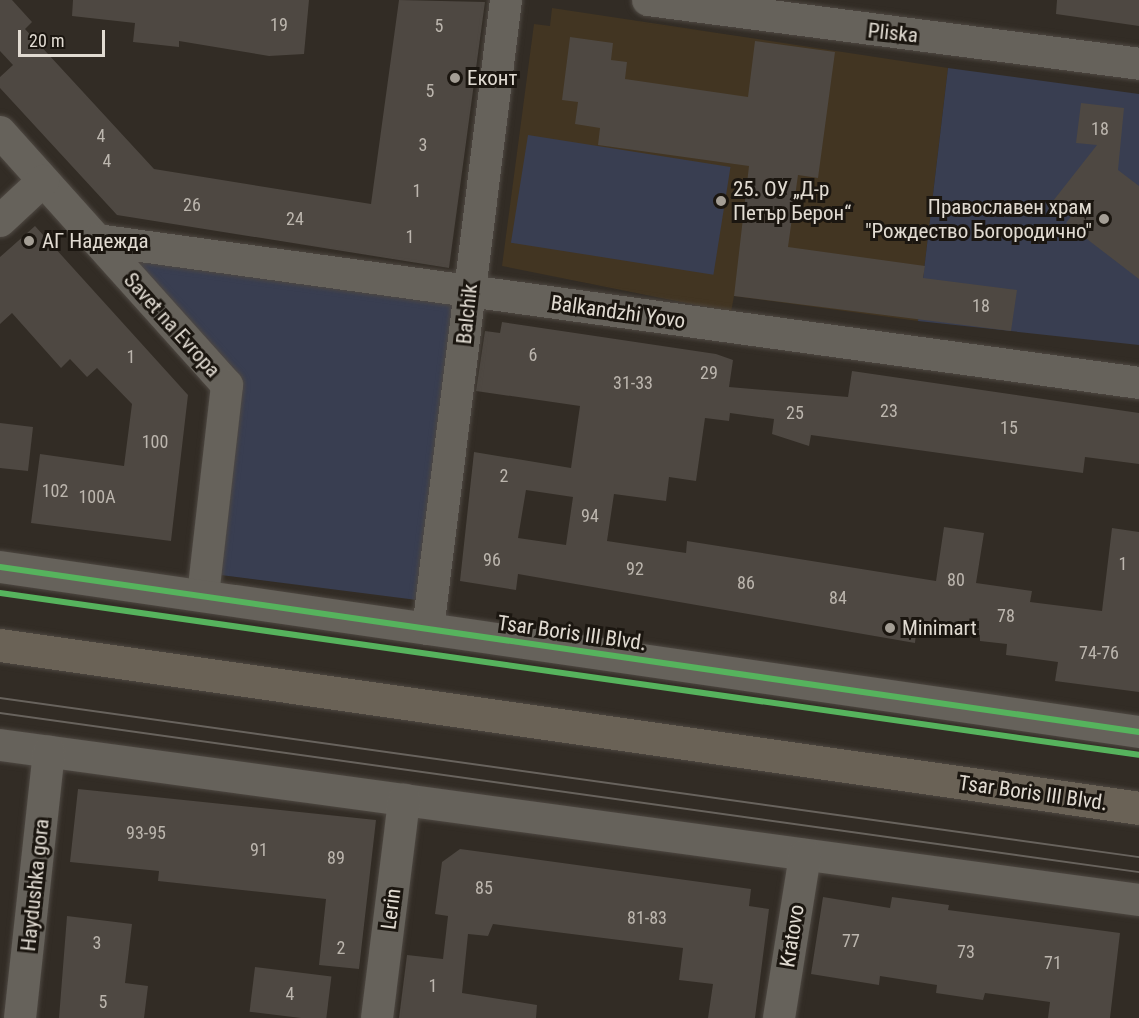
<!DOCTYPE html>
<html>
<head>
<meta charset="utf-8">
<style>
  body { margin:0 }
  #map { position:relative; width:1139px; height:1018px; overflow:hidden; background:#322c25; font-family:"Roboto Condensed",sans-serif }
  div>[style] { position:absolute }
  .built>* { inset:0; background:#423522 }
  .green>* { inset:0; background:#393e51; transform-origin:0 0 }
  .building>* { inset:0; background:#4e4842; transform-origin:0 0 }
  .roads { filter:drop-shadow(0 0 2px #4e4842) drop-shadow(0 0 2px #4e4842) }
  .street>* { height:32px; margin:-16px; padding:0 16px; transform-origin:16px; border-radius:16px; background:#66625b }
  .primary>* { height:33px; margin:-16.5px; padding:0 16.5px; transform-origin:16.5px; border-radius:16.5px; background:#6a6256 }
  .tram>* { height:1.5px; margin:-0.75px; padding:0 0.75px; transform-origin:0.75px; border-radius:0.75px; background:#68635d }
  .cycleway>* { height:6px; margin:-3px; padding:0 3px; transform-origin:3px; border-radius:3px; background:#56b35d }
  .dots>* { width:16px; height:16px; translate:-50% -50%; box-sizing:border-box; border:3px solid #1b1610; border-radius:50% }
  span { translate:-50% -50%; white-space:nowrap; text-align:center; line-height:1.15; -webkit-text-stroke:6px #1b1610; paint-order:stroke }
  .number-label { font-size:18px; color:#bcb6ae }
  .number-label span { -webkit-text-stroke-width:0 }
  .street-label { font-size:21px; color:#e1dbd2 }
  .poi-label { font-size:21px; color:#e1dbd2 }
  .left { translate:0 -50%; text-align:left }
  .right { translate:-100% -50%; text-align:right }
  .scale { position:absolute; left:18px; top:30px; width:87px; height:27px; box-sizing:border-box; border:3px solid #e1dbd2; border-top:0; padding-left:8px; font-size:18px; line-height:21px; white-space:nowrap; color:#e1dbd2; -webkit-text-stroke:4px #1b1610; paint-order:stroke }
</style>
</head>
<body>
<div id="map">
  <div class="built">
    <div style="clip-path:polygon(552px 8px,948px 68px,918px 321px,734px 296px,731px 312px,502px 266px,534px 24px,550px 26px)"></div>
  </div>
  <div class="green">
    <div style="clip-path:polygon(948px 68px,1139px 94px,1139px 345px,918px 321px)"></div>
    <div style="left:528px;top:135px;width:205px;height:109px;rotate:9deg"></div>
    <div style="clip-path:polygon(128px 257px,456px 300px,417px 600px,213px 574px,237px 381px)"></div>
  </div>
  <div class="building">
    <div style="clip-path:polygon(0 0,12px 0,32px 22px,25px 29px,154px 169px,371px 204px,399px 0,485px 2px,449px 268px,117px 215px,0 88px,0 77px,13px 65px,0 51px)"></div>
    <div style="clip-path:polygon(73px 0,309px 0,304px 54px,269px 56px,179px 41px,179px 47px,133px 42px,135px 23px,72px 16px)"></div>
    <div style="clip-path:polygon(1057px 0,1139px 0,1139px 26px,1056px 14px)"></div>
    <div style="clip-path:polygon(570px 37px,613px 43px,611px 60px,627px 62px,625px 79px,748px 97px,755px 41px,835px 52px,818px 178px,798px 175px,788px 247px,925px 266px,923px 278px,1017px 290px,1011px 331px,734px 296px,749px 166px,598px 145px,600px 128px,575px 124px,578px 102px,562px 100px)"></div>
    <div style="clip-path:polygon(1081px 103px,1124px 108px,1118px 170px,1139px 186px,1139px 279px,1066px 223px,1072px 215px,1053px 201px,1097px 145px,1076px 143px)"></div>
    <div style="clip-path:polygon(35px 226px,188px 395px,171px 541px,31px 523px,40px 454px,124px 466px,132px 404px,97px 368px,87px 377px,70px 359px,61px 368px,12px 313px,0 324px,0 257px)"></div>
    <div style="clip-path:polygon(evenodd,502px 322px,716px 354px,733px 360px,729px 387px,848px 397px,852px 371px,1139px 413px,1139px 464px,1085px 457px,1083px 473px,811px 435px,809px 446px,772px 434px,774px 419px,730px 413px,729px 421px,705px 418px,696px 481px,669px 477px,666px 501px,614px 494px,607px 541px,686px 553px,687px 541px,936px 581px,944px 527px,984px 533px,976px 583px,1032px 591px,1030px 602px,1102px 611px,1112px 528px,1139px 532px,1139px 692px,1055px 681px,1058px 662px,1006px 655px,1007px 644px,980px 641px,980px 635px,917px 625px,915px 643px,518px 574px,516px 590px,460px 581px,474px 452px,571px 468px,580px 406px,476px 391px,485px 331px,500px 333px,502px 322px,526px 490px,573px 497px,566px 545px,518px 538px,526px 490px)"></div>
    <div style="clip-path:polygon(0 423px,33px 427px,28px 471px,0 468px)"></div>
    <div style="clip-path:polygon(78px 789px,376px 820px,359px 969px,319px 965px,326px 899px,158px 881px,159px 871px,70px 862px)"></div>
    <div style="clip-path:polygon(460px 849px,751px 889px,749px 906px,769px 909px,755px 1018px,708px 1018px,713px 984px,679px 980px,683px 948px,493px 924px,488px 936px,468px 934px,462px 993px,537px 1005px,536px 1018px,399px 1018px,407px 955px,443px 959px,448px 916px,435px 914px,442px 862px)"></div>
    <div style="clip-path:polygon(823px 897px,890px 908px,892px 897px,949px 905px,948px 910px,1120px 933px,1110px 1018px,1048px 1018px,1050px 1002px,985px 993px,983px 1000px,936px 993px,937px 985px,880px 976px,879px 985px,811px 974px)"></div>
    <div style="clip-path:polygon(67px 916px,132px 924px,125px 983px,148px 986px,144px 1018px,59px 1018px)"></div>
    <div style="left:255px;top:967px;width:77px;height:45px;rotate:7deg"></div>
  </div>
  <div class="roads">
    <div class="street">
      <div style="left:648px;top:0;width:495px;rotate:7.4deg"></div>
      <div style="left:0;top:132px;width:340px;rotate:48.1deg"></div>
      <div style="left:227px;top:385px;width:212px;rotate:96.5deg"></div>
      <div style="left:0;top:221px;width:59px;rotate:-42.9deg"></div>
      <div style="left:97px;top:240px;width:1052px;rotate:7.81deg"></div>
      <div style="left:0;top:567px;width:1151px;rotate:8.24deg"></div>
      <div style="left:428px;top:629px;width:634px;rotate:-82.93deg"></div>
      <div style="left:0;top:745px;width:1149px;rotate:7.75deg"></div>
      <div style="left:20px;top:1018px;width:268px;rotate:-83.8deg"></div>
      <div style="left:377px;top:1018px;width:220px;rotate:-82.9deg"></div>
      <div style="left:779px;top:1018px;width:165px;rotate:-80.9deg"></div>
    </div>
    <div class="primary">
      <div style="left:0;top:645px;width:1151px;rotate:8.14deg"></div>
    </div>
  </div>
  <div class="tram">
    <div style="left:0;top:698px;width:1150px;rotate:7.95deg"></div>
    <div style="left:0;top:713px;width:1150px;rotate:7.95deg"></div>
  </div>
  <div class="cycleway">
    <div style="left:0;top:567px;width:1151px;rotate:8.24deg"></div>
    <div style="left:0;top:593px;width:1150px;rotate:8.09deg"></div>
  </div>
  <div class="dots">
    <div style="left:455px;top:78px;background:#a49e95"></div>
    <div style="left:721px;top:201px;background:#a49e95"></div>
    <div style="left:1104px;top:219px;background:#a49e95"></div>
    <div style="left:29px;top:241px;background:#a49e95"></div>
    <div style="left:890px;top:628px;background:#a49e95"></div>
  </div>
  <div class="number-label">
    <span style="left:279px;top:25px">19</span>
    <span style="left:439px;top:26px">5</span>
    <span style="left:430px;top:91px">5</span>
    <span style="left:1100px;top:129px">18</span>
    <span style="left:101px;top:136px">4</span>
    <span style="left:423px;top:145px">3</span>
    <span style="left:107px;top:161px">4</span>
    <span style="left:417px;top:191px">1</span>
    <span style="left:192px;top:205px">26</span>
    <span style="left:295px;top:219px">24</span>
    <span style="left:410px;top:237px">1</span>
    <span style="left:981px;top:306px">18</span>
    <span style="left:533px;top:355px">6</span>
    <span style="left:131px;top:357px">1</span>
    <span style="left:709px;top:373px">29</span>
    <span style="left:633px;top:383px">31-33</span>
    <span style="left:889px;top:411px">23</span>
    <span style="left:795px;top:413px">25</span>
    <span style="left:1009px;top:428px">15</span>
    <span style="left:155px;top:442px">100</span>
    <span style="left:504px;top:476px">2</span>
    <span style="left:55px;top:491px">102</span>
    <span style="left:97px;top:497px">100А</span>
    <span style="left:590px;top:516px">94</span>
    <span style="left:492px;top:560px">96</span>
    <span style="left:1123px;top:564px">1</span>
    <span style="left:635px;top:569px">92</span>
    <span style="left:956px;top:580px">80</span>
    <span style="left:746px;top:583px">86</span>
    <span style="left:838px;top:598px">84</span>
    <span style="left:1006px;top:616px">78</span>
    <span style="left:1099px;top:653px">74-76</span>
    <span style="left:146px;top:833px">93-95</span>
    <span style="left:259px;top:850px">91</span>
    <span style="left:336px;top:858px">89</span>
    <span style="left:484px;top:888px">85</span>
    <span style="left:647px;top:918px">81-83</span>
    <span style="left:851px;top:941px">77</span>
    <span style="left:97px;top:943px">3</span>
    <span style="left:341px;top:948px">2</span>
    <span style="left:966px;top:952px">73</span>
    <span style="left:1053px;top:963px">71</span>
    <span style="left:433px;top:986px">1</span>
    <span style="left:290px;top:994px">4</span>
    <span style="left:103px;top:1002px">5</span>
  </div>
  <div class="street-label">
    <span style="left:893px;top:33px;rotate:6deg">Pliska</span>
    <span style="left:618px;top:312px;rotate:8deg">Balkandzhi Yovo</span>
    <span style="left:467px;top:314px;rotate:-84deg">Balchik</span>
    <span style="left:172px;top:325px;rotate:48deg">Savet na Evropa</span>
    <span style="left:572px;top:633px;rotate:8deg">Tsar Boris III Blvd.</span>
    <span style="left:1033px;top:793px;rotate:8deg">Tsar Boris III Blvd.</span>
    <span style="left:35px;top:885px;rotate:-84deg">Haydushka gora</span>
    <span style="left:391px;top:909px;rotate:-83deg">Lerin</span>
    <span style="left:792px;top:936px;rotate:-81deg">Kratovo</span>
  </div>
  <div class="poi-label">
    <span class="left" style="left:467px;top:78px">Еконт</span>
    <span class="left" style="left:733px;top:201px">25. ОУ „Д-р<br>Петър Берон“</span>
    <span class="right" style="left:1092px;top:219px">Православен храм<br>"Рождество Богородично"</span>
    <span class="left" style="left:42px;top:241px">АГ Надежда</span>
    <span class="left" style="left:902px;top:628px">Minimart</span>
  </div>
  <div class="scale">20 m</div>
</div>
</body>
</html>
